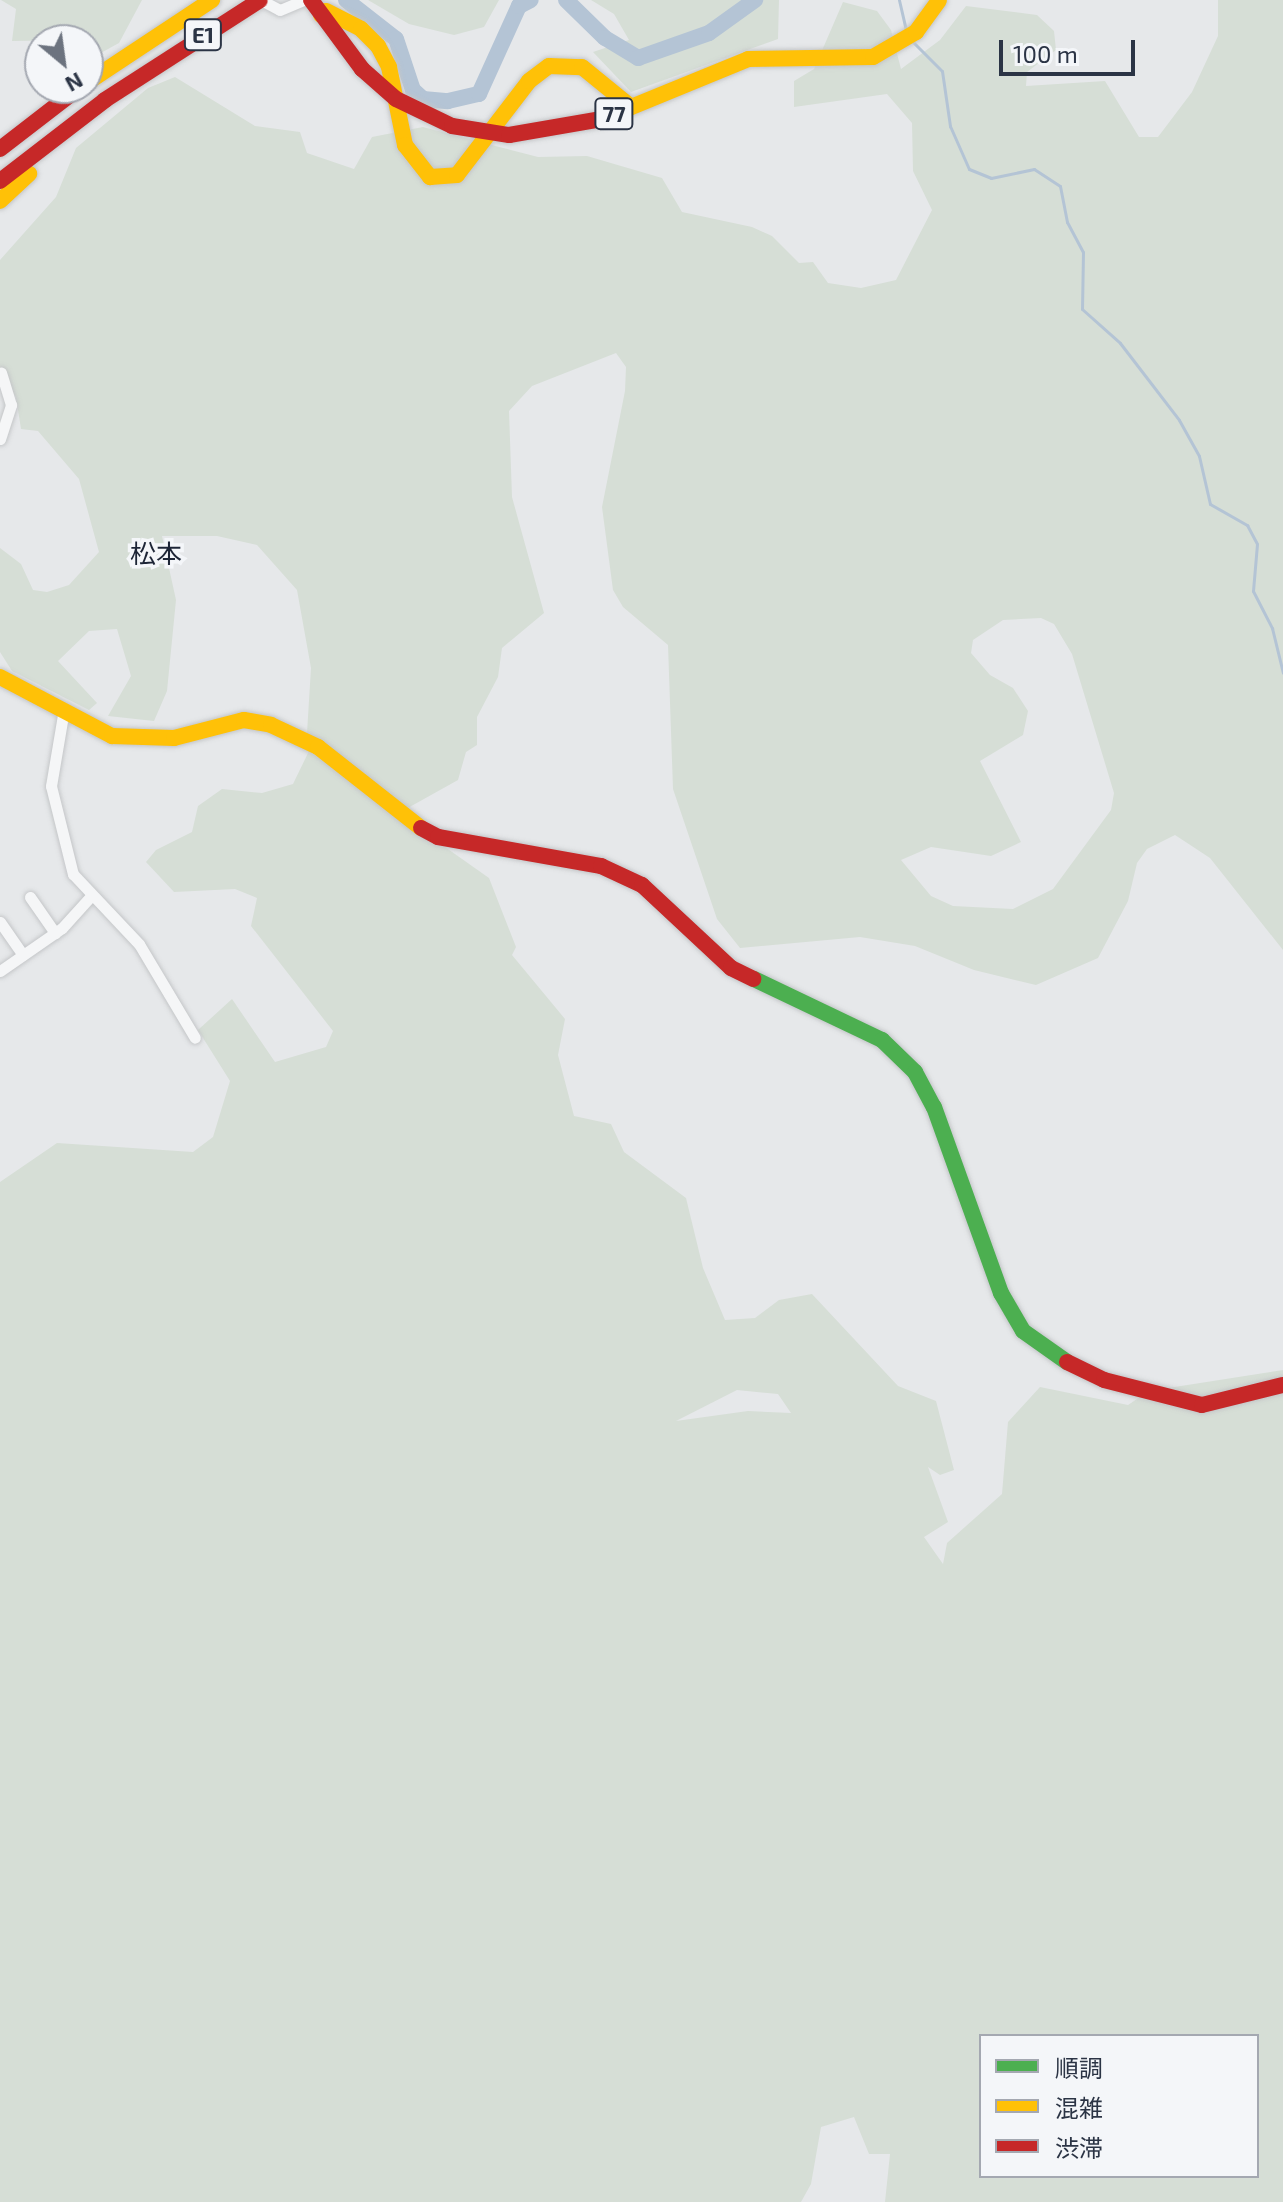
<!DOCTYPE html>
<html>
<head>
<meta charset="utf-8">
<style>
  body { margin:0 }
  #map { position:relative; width:1283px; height:2202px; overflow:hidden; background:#e6e8ea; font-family:"Exo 2","Noto Sans JP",sans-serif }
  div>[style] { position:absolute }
  .green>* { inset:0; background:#d6ded6 }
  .stream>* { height:3px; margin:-1.5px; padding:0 1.5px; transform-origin:1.5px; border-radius:1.5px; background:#b4c4d5 }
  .river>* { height:16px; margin:-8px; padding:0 8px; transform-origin:8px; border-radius:8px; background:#b4c4d5 }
  .roads { filter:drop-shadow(0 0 2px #c4c6c8) drop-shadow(0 0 2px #c4c6c8) }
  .street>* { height:11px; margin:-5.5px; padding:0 5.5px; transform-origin:5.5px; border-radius:5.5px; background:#f5f6f7 }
  .fast>* { height:16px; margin:-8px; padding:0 8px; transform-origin:8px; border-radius:8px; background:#4caf50 }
  .slow>* { height:16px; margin:-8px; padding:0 8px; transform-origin:8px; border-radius:8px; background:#ffc107 }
  .jam>* { height:16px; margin:-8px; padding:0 8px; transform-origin:8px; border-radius:8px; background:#c62828 }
  span { translate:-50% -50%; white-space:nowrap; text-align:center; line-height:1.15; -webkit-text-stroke:7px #f4f6f9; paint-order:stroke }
  .shield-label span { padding:2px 6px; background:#f4f6f9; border:2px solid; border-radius:6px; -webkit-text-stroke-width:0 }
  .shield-label { font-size:22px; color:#2b3445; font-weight:700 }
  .neighbourhood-label { font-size:26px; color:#1d2536 }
  .legend { position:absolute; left:979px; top:2034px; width:280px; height:144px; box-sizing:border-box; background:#f4f6f9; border:2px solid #a4a8b1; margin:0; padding:10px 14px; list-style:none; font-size:24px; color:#2b3445 }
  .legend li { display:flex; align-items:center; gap:16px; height:40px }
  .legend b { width:40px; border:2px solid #a4a8b1 }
  .north { position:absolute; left:24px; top:24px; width:80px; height:80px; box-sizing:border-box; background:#f4f6f9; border:2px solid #a4a8b1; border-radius:50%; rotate:151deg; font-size:22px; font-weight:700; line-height:32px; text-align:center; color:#2b3445 }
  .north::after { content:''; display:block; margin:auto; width:28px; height:36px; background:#6c737f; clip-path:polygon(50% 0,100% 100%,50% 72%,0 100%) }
  .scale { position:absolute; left:999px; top:40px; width:136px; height:36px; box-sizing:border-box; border:4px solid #2b3445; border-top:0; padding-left:10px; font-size:24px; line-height:28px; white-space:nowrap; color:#2b3445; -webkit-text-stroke:6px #f4f6f9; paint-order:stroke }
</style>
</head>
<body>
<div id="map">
  <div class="green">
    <div style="clip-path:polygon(1px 0,142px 0,119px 43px,88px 60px,88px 40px,12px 41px,16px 9px)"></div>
    <div style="clip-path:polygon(368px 0,499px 0,484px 27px,454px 35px,409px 24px)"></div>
    <div style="clip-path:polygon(591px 0,779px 0,778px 39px,631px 92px,593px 52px,629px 40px,614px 14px)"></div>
    <div style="clip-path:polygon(evenodd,1218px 0,1283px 0,1283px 950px,1210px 858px,1175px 835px,1147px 849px,1137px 863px,1128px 901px,1098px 958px,1036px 985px,974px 970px,915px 946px,860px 937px,740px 948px,717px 919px,673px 789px,668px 645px,623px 607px,613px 590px,602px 507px,625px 391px,626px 367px,616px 353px,532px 386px,509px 411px,512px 497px,544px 613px,502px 648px,498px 677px,477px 717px,477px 745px,466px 752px,458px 780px,406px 809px,307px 733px,311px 668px,297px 590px,257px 545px,217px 536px,162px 536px,176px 600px,167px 691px,154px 721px,108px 716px,131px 676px,117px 629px,89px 631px,58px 661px,97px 703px,89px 710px,12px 671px,0 652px,0 548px,21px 564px,33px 590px,47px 592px,69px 585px,99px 552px,79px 479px,38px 431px,21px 429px,16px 397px,0 371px,0 260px,56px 197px,76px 148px,148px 88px,175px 77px,255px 126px,300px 132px,307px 153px,354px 169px,372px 137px,423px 127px,538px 157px,587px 156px,662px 178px,682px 212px,752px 227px,772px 236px,799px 263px,813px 262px,828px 283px,861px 288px,896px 280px,932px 210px,913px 171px,912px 123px,887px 94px,794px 107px,794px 81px,814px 69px,843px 2px,877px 11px,891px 30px,901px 69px,940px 40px,966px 6px,1037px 15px,1054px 31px,1056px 50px,1027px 72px,1026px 86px,1105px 81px,1139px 137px,1158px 137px,1192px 92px,1218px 36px,1218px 0,1041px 618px,1054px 624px,1072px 654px,1114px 793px,1111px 810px,1053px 889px,1013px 909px,953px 906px,931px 896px,901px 860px,931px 847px,991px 856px,1021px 842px,980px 761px,1023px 735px,1028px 711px,1013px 688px,990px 675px,971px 653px,973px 640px,1003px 620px,1041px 618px)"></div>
    <div style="clip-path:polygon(evenodd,309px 751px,489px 878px,516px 947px,512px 955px,565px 1019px,558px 1055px,574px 1116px,611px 1124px,624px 1152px,686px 1198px,703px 1268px,725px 1320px,755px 1318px,779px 1300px,812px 1294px,898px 1386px,936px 1401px,954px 1470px,940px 1475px,928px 1467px,948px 1522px,924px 1537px,943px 1564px,947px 1543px,1002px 1494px,1008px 1422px,1040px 1387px,1128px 1405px,1149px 1391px,1283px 1370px,1283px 2202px,885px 2202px,890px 2154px,869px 2154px,854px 2117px,821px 2127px,811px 2184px,801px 2202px,0 2202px,0 1182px,57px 1143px,193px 1152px,213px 1137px,230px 1081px,198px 1030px,232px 999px,275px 1062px,326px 1047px,333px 1031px,251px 926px,257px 898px,235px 889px,174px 892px,146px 862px,156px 850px,192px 832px,198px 806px,222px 789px,262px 793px,293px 784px,309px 751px,737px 1390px,778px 1394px,791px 1413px,748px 1411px,676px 1421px,737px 1390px,309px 751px,981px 2036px,1257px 2036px,1257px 2176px,981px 2176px,981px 2036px)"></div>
  </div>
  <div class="stream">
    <div style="left:899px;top:0;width:32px;rotate:77deg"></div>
    <div style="left:912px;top:41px;width:42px;rotate:45deg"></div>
    <div style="left:942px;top:71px;width:56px;rotate:81.7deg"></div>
    <div style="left:950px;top:126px;width:47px;rotate:66.2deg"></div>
    <div style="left:969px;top:169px;width:24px;rotate:22deg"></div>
    <div style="left:991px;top:178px;width:44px;rotate:-11.8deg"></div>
    <div style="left:1034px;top:169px;width:31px;rotate:33deg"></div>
    <div style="left:1060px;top:186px;width:37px;rotate:79deg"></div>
    <div style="left:1067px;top:222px;width:34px;rotate:62deg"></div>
    <div style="left:1083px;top:252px;width:57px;rotate:91deg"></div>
    <div style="left:1082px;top:309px;width:51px;rotate:41.8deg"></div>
    <div style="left:1120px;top:343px;width:97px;rotate:52.5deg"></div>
    <div style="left:1179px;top:420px;width:41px;rotate:60.9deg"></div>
    <div style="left:1199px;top:456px;width:49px;rotate:77.1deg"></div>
    <div style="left:1210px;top:504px;width:43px;rotate:29.6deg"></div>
    <div style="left:1247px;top:525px;width:21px;rotate:62deg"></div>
    <div style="left:1257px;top:544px;width:47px;rotate:94.9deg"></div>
    <div style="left:1253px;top:591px;width:42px;rotate:62.8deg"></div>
    <div style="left:1272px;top:628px;width:46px;rotate:76.3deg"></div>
  </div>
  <div class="river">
    <div style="left:346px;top:0;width:63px;rotate:38deg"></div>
    <div style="left:396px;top:39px;width:54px;rotate:71.6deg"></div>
    <div style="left:413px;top:90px;width:13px;rotate:42deg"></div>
    <div style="left:423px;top:99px;width:25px;rotate:5deg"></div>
    <div style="left:448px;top:101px;width:32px;rotate:-13deg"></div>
    <div style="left:479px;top:94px;width:97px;rotate:-65.6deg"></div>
    <div style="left:519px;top:6px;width:13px;rotate:-27deg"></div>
    <div style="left:566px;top:0;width:54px;rotate:44.3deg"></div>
    <div style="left:605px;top:38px;width:39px;rotate:31deg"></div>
    <div style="left:638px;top:58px;width:75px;rotate:-19.4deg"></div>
    <div style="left:709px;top:33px;width:57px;rotate:-35.7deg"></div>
  </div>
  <div class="roads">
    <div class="street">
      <div style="left:261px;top:0;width:21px;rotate:28deg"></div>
      <div style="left:280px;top:10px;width:25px;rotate:-23deg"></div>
      <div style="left:0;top:439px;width:36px;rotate:-72deg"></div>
      <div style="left:11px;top:405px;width:34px;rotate:-107deg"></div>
      <div style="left:63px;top:715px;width:72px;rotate:99.6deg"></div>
      <div style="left:51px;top:786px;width:91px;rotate:76deg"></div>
      <div style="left:73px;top:874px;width:96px;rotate:46.7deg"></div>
      <div style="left:139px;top:944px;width:109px;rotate:59.2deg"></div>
      <div style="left:30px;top:897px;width:44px;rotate:55.2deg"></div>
      <div style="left:0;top:922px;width:40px;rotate:55.1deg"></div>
      <div style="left:0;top:971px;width:75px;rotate:-34.7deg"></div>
      <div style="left:62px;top:928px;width:42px;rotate:-47.9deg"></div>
    </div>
    <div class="fast">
      <div style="left:754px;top:979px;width:142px;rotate:25.5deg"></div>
      <div style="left:882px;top:1040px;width:46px;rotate:44.1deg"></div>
      <div style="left:915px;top:1072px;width:40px;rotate:62deg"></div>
      <div style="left:934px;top:1107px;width:198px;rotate:70.2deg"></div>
      <div style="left:1001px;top:1293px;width:44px;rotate:59.9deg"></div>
      <div style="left:1023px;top:1331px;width:54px;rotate:35.2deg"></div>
    </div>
    <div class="slow">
      <div style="left:321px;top:15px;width:6px;rotate:-39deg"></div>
      <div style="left:326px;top:11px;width:39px;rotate:27deg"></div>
      <div style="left:361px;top:29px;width:24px;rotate:45deg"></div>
      <div style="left:378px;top:46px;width:24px;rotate:62deg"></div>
      <div style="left:389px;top:67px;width:80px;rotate:78.4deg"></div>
      <div style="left:405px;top:145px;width:41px;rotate:52deg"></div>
      <div style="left:430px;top:177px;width:27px;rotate:-4deg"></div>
      <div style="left:457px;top:175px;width:118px;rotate:-52.5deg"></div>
      <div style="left:529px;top:81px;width:25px;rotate:-37deg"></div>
      <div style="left:549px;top:66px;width:33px;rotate:2deg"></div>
      <div style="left:582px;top:67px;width:63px;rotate:39.2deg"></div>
      <div style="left:88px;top:82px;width:149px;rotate:-33.5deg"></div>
      <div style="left:602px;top:119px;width:158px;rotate:-22.3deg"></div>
      <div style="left:748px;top:59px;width:125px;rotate:-0.9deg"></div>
      <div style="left:873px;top:57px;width:50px;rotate:-30.2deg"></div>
      <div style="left:916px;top:32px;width:39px;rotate:-54deg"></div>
      <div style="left:0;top:201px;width:40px;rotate:-43deg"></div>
      <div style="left:0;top:677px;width:127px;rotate:27.8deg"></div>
      <div style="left:112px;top:736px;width:62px;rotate:1.8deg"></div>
      <div style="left:174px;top:738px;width:72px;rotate:-14.4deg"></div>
      <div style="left:244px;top:720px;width:27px;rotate:10deg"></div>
      <div style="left:271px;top:725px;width:52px;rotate:25.1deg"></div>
      <div style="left:318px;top:747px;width:131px;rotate:38.2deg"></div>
    </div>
    <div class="jam">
      <div style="left:311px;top:0;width:86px;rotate:53.5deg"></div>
      <div style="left:362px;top:69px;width:45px;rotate:41.4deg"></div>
      <div style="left:396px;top:99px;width:62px;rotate:25.7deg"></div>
      <div style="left:452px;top:126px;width:58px;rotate:9deg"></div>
      <div style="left:509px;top:135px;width:94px;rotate:-9.8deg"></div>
      <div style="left:0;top:149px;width:100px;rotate:-37.7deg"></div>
      <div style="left:0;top:181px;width:133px;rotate:-37.6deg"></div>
      <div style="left:105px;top:100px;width:184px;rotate:-32.8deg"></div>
      <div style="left:421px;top:828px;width:19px;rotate:28deg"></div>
      <div style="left:438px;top:837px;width:166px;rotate:10.1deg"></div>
      <div style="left:601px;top:866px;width:45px;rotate:24.9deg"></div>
      <div style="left:642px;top:885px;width:122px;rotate:43deg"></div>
      <div style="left:731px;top:968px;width:25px;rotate:26deg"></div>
      <div style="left:1067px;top:1362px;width:41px;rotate:25.9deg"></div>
      <div style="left:1104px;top:1380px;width:101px;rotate:14.3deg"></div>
      <div style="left:1202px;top:1405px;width:83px;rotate:-13.9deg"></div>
    </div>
  </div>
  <div class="shield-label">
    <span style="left:203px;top:35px">E1</span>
    <span style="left:614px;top:114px">77</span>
  </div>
  <div class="neighbourhood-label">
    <span style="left:156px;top:553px">松本</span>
  </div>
  <ul class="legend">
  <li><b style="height:10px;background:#4caf50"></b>順調</li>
  <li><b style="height:10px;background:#ffc107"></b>混雑</li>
  <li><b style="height:10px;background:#c62828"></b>渋滞</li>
  </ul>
  <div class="north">N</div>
  <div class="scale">100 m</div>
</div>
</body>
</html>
